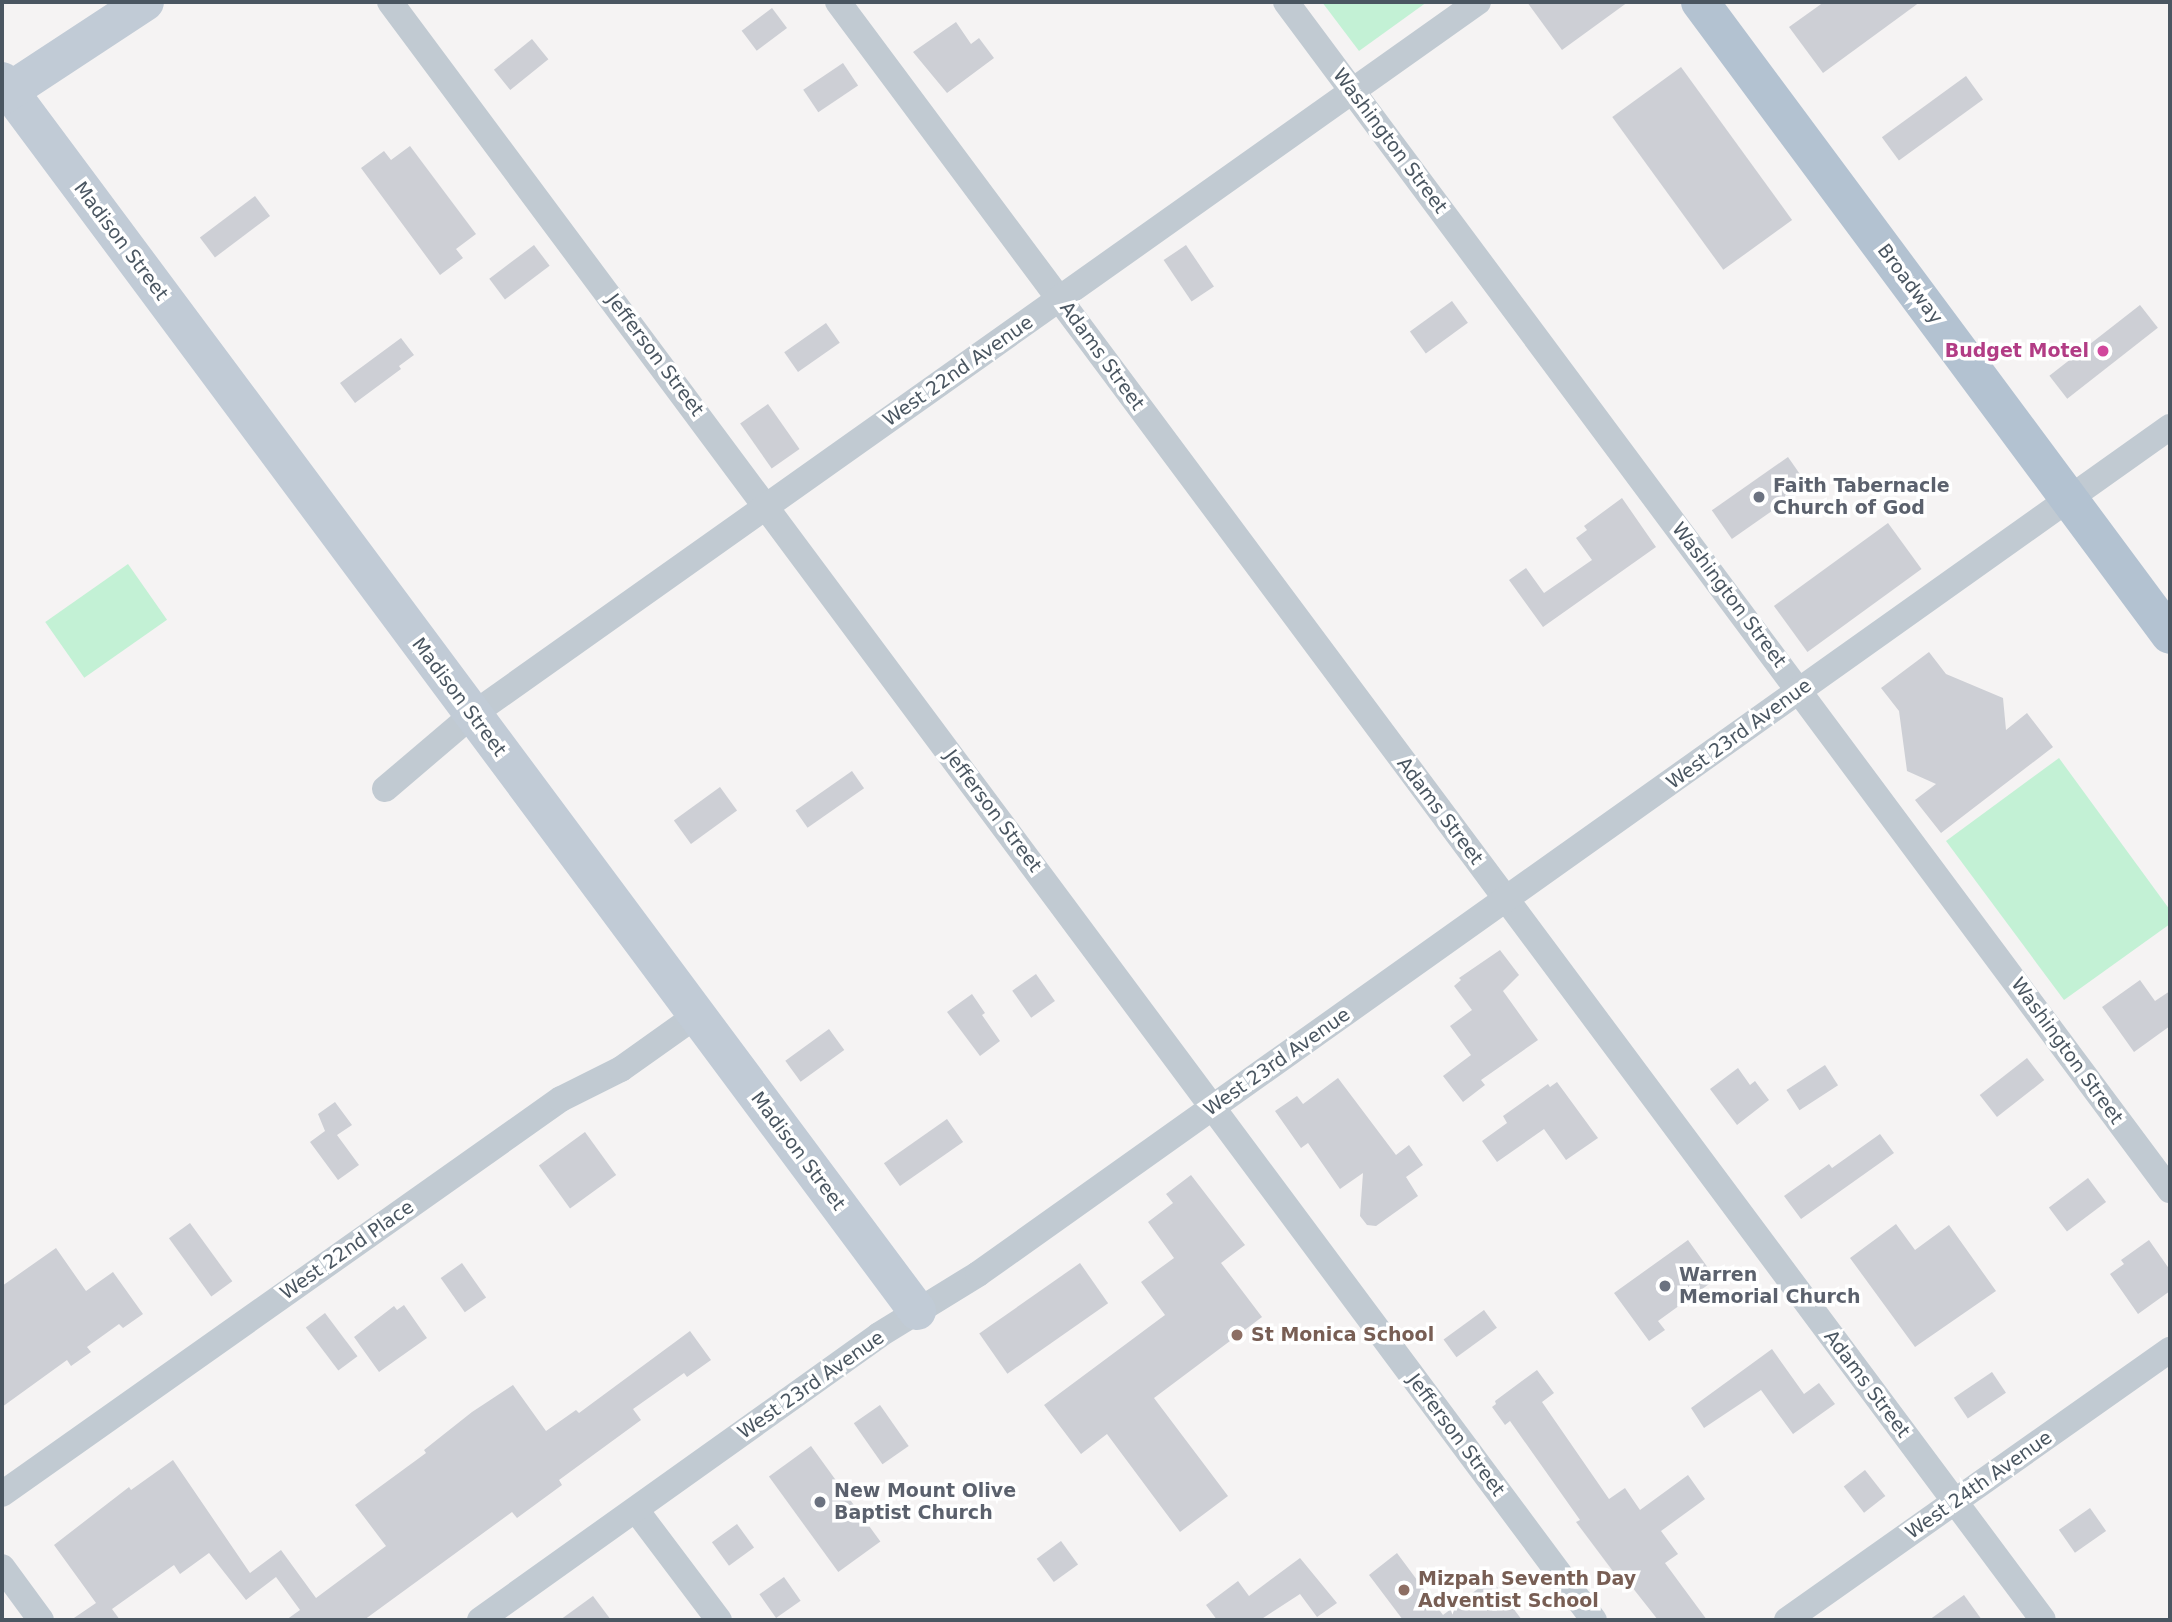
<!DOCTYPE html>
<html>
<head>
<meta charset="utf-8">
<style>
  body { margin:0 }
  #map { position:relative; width:2172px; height:1622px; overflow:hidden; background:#f5f3f3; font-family:"DejaVu Sans",sans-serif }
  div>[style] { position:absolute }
  .green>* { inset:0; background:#c3f1d5; transform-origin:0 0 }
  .building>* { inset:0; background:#cdcfd5; transform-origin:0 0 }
  .street>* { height:26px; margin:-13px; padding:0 13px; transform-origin:13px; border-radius:13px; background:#c1cad2 }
  .secondary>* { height:38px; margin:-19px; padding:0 19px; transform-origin:19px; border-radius:19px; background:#c1cbd6 }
  .primary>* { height:38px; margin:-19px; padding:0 19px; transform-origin:19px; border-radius:19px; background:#b3c2d1 }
  .dots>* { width:19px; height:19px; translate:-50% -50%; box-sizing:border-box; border:4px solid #fff; border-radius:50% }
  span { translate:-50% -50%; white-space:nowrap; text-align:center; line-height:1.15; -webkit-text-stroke:7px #fff; paint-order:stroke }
  .street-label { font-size:19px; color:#4a5661 }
  .hotel-label { font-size:19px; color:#b23c85; font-weight:700 }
  .right { translate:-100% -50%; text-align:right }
  .worship-label { font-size:19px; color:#5b616d; font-weight:700 }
  .left { translate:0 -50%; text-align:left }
  .education-label { font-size:19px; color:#785e54; font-weight:700 }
  .frame { position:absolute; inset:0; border:4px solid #4a5661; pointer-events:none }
</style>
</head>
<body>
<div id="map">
  <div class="green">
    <div style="clip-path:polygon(1322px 2px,1427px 2px,1359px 51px)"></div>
    <div style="left:128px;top:564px;width:68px;height:101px;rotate:55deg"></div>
    <div style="clip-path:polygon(2059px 758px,2170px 910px,2170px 924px,2064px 1000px,1946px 841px)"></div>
  </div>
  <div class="building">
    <div style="clip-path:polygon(1527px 2px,1628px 2px,1562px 50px)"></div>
    <div style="clip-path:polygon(1824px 2px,1920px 2px,1823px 73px,1789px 27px)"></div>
    <div style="left:772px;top:8px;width:25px;height:38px;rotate:53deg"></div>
    <div style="clip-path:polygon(956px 22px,971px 44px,979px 38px,994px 58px,947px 93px,913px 52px)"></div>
    <div style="left:532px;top:39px;width:26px;height:49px;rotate:51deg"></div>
    <div style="left:843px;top:63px;width:27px;height:48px;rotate:56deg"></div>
    <div style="left:1681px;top:67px;width:189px;height:85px;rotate:54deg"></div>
    <div style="left:1966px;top:76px;width:29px;height:104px;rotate:54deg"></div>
    <div style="clip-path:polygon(410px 146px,476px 234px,456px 249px,463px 258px,440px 275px,361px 168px,384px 151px,391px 160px)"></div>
    <div style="left:255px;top:196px;width:25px;height:69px;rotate:53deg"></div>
    <div style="left:534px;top:245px;width:26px;height:56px;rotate:53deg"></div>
    <div style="left:1186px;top:245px;width:50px;height:27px;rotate:56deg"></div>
    <div style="left:1452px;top:301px;width:27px;height:52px;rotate:54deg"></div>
    <div style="left:2140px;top:305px;width:29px;height:115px;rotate:52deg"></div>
    <div style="left:826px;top:323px;width:24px;height:51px;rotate:55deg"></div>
    <div style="clip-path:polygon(401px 338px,414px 355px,399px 366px,401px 369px,355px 403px,340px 383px)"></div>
    <div style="left:768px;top:404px;width:55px;height:34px;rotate:55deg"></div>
    <div style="left:1788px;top:457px;width:35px;height:93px;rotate:55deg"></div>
    <div style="clip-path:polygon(1622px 498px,1656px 547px,1543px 627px,1509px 580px,1526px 568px,1544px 593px,1592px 560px,1576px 538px,1587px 530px,1584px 526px)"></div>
    <div style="left:1888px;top:523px;width:57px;height:141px;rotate:54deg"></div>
    <div style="clip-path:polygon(1929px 652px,1946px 674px,2003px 698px,2006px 730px,2027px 713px,2053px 747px,1941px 833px,1915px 800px,1936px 784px,1907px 771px,1899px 711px,1881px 688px)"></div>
    <div style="left:852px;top:771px;width:21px;height:69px;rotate:55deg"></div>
    <div style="left:720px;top:787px;width:29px;height:57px;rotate:54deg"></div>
    <div style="clip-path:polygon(1500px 950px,1519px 975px,1503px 991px,1538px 1040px,1481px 1080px,1485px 1085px,1463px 1102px,1443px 1076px,1471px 1055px,1450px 1026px,1472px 1010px,1454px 986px,1461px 980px,1459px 978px)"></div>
    <div style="left:1036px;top:974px;width:33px;height:29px;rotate:55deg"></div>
    <div style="clip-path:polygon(2140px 980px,2155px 1001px,2170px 991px,2170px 1026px,2134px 1052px,2102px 1007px)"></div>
    <div style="clip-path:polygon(972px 994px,985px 1013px,982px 1015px,1000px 1041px,980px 1056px,947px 1012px)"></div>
    <div style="left:829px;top:1029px;width:26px;height:54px;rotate:54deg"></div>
    <div style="left:2027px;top:1058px;width:28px;height:60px;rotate:52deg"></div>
    <div style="left:1825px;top:1065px;width:24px;height:46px;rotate:57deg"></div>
    <div style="clip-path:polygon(1738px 1068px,1750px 1085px,1755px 1081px,1769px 1100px,1737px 1125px,1710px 1089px)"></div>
    <div style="clip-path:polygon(1338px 1078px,1396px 1155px,1409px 1145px,1423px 1165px,1406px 1177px,1418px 1196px,1376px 1226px,1367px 1225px,1360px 1216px,1363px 1173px,1340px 1189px,1308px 1143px,1301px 1148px,1275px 1111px,1297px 1096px,1303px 1104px)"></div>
    <div style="clip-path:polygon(1557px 1082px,1598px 1138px,1566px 1160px,1544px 1129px,1497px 1162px,1482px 1141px,1507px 1123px,1503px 1116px,1548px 1084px,1550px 1087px)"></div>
    <div style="clip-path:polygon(335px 1102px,352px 1125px,337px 1135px,359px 1165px,338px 1180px,310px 1142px,325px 1131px,318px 1114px)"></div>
    <div style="left:947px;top:1119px;width:28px;height:77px;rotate:55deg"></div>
    <div style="left:585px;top:1132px;width:53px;height:57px;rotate:54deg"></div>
    <div style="clip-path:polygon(1880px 1134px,1894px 1153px,1801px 1219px,1784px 1196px,1829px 1164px,1832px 1168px)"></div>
    <div style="clip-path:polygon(1191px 1175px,1245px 1245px,1221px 1263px,1262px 1317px,1154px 1398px,1228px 1496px,1180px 1532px,1107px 1434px,1081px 1454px,1044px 1405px,1165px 1315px,1141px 1282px,1174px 1258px,1148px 1222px,1173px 1203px,1166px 1194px)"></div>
    <div style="left:2088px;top:1178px;width:30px;height:49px;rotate:53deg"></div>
    <div style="left:190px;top:1223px;width:72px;height:26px;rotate:54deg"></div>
    <div style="clip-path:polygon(1896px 1224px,1915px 1250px,1949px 1225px,1996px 1291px,1915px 1347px,1850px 1258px)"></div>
    <div style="clip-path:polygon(1688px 1240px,1716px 1279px,1658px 1321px,1665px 1330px,1649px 1341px,1614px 1293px)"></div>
    <div style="clip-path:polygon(2149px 1240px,2170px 1270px,2170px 1291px,2138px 1314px,2110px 1274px,2124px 1264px,2121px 1260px)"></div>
    <div style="clip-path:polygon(56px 1248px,86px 1291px,113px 1272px,143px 1314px,123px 1328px,119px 1324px,87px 1347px,91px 1352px,71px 1366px,67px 1360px,2px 1407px,2px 1286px)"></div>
    <div style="left:462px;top:1263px;width:42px;height:26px;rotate:55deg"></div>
    <div style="left:1080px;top:1263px;width:49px;height:123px;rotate:55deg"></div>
    <div style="clip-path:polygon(404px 1305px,427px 1338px,379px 1372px,354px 1337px,394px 1306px,397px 1310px)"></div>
    <div style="left:1484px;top:1310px;width:22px;height:50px;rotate:54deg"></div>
    <div style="left:325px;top:1313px;width:54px;height:24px;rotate:53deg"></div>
    <div style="clip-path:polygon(690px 1331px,711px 1360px,687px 1377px,684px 1373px,633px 1409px,641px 1420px,559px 1480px,562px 1485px,517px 1518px,512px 1512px,364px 1620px,286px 1620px,300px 1610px,276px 1577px,246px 1600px,209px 1553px,180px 1574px,174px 1565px,112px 1609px,120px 1620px,71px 1620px,96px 1603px,54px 1545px,129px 1487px,131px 1490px,173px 1460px,250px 1573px,281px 1550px,316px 1598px,386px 1546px,355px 1505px,426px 1453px,424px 1450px,472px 1412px,513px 1385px,546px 1431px,576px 1410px,579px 1413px)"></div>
    <div style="clip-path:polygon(1772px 1349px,1804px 1394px,1819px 1383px,1835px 1404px,1793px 1434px,1761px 1390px,1704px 1428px,1691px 1408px)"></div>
    <div style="clip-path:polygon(1537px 1370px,1554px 1393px,1542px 1402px,1609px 1499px,1625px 1488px,1640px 1510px,1688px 1475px,1705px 1499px,1661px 1531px,1678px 1554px,1665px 1563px,1707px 1620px,1658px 1620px,1632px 1587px,1627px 1590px,1576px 1522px,1580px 1520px,1510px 1421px,1505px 1425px,1492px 1407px,1496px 1404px,1495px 1401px)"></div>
    <div style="left:1992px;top:1372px;width:25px;height:46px;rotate:56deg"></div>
    <div style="left:880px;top:1405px;width:50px;height:32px;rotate:55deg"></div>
    <div style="left:811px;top:1446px;width:118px;height:52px;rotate:54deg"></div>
    <div style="left:1865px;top:1470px;width:33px;height:27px;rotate:52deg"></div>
    <div style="left:2090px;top:1508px;width:28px;height:38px;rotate:55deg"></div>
    <div style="left:737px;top:1524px;width:29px;height:31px;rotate:54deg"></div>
    <div style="left:1061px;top:1541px;width:29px;height:30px;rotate:54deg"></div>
    <div style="clip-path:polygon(1397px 1553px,1443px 1615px,1491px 1579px,1522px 1620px,1403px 1620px,1369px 1575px)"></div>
    <div style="clip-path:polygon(1300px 1558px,1337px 1603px,1317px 1617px,1300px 1594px,1260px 1620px,1217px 1620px,1206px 1605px,1238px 1581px,1249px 1596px)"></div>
    <div style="left:784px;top:1577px;width:29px;height:30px;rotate:55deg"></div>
    <div style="clip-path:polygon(1964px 1595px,1982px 1620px,1929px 1620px)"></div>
    <div style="clip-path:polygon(593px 1596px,611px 1620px,560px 1620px)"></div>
  </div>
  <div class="street">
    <div style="left:390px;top:2px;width:2017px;rotate:53.35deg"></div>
    <div style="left:838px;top:2px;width:2017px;rotate:53.32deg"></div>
    <div style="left:1286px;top:2px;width:1481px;rotate:53.35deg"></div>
    <div style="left:385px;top:789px;width:114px;rotate:-40.4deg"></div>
    <div style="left:472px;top:715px;width:1233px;rotate:-35.33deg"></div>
    <div style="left:2px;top:1494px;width:684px;rotate:-35.25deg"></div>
    <div style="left:561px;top:1099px;width:67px;rotate:-26.6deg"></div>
    <div style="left:621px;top:1069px;width:93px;rotate:-35.4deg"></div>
    <div style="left:636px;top:1510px;width:138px;rotate:53deg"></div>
    <div style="left:2px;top:1567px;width:66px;rotate:53.7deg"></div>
    <div style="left:480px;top:1620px;width:490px;rotate:-35.5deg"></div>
    <div style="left:879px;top:1335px;width:116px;rotate:-31.6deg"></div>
    <div style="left:978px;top:1274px;width:1462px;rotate:-35.4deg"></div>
    <div style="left:1787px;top:1620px;width:469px;rotate:-35.2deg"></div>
  </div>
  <div class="secondary">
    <div style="left:2px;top:81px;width:1533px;rotate:53.35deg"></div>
    <div style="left:2px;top:96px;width:171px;rotate:-33.3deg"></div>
  </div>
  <div class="primary">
    <div style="left:1700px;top:2px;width:788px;rotate:53.41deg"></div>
  </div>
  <div class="dots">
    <div style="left:2103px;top:351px;background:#d1479c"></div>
    <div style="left:1759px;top:497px;background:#6b7280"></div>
    <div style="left:1665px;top:1286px;background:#6b7280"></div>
    <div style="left:1237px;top:1335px;background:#8d6e63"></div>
    <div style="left:820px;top:1502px;background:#6b7280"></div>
    <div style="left:1404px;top:1590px;background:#8d6e63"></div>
  </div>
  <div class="street-label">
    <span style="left:1390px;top:141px;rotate:53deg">Washington Street</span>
    <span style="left:121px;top:241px;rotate:53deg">Madison Street</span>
    <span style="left:1910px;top:284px;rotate:53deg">Broadway</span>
    <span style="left:655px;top:355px;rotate:53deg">Jefferson Street</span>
    <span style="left:1102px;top:356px;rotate:54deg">Adams Street</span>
    <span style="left:958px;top:371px;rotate:-35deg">West 22nd Avenue</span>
    <span style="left:1729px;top:595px;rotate:53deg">Washington Street</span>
    <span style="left:459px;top:697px;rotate:53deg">Madison Street</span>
    <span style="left:1739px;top:734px;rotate:-36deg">West 23rd Avenue</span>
    <span style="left:993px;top:811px;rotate:53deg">Jefferson Street</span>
    <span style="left:1440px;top:811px;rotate:53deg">Adams Street</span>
    <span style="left:2067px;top:1051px;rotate:54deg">Washington Street</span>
    <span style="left:1277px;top:1062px;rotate:-35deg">West 23rd Avenue</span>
    <span style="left:798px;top:1151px;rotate:53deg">Madison Street</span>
    <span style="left:347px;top:1250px;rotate:-35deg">West 22nd Place</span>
    <span style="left:1867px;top:1384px;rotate:53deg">Adams Street</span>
    <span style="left:811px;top:1385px;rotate:-35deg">West 23rd Avenue</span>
    <span style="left:1456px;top:1435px;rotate:53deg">Jefferson Street</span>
    <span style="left:1979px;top:1485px;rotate:-35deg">West 24th Avenue</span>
  </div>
  <div class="hotel-label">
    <span class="right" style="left:2089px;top:351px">Budget Motel</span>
  </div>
  <div class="worship-label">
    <span class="left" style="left:1773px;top:497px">Faith Tabernacle<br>Church of God</span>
    <span class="left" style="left:1679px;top:1286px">Warren<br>Memorial Church</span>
    <span class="left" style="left:834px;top:1502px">New Mount Olive<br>Baptist Church</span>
  </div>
  <div class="education-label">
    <span class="left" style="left:1251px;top:1335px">St Monica School</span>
    <span class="left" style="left:1418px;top:1590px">Mizpah Seventh Day<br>Adventist School</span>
  </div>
  <div class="frame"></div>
</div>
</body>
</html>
